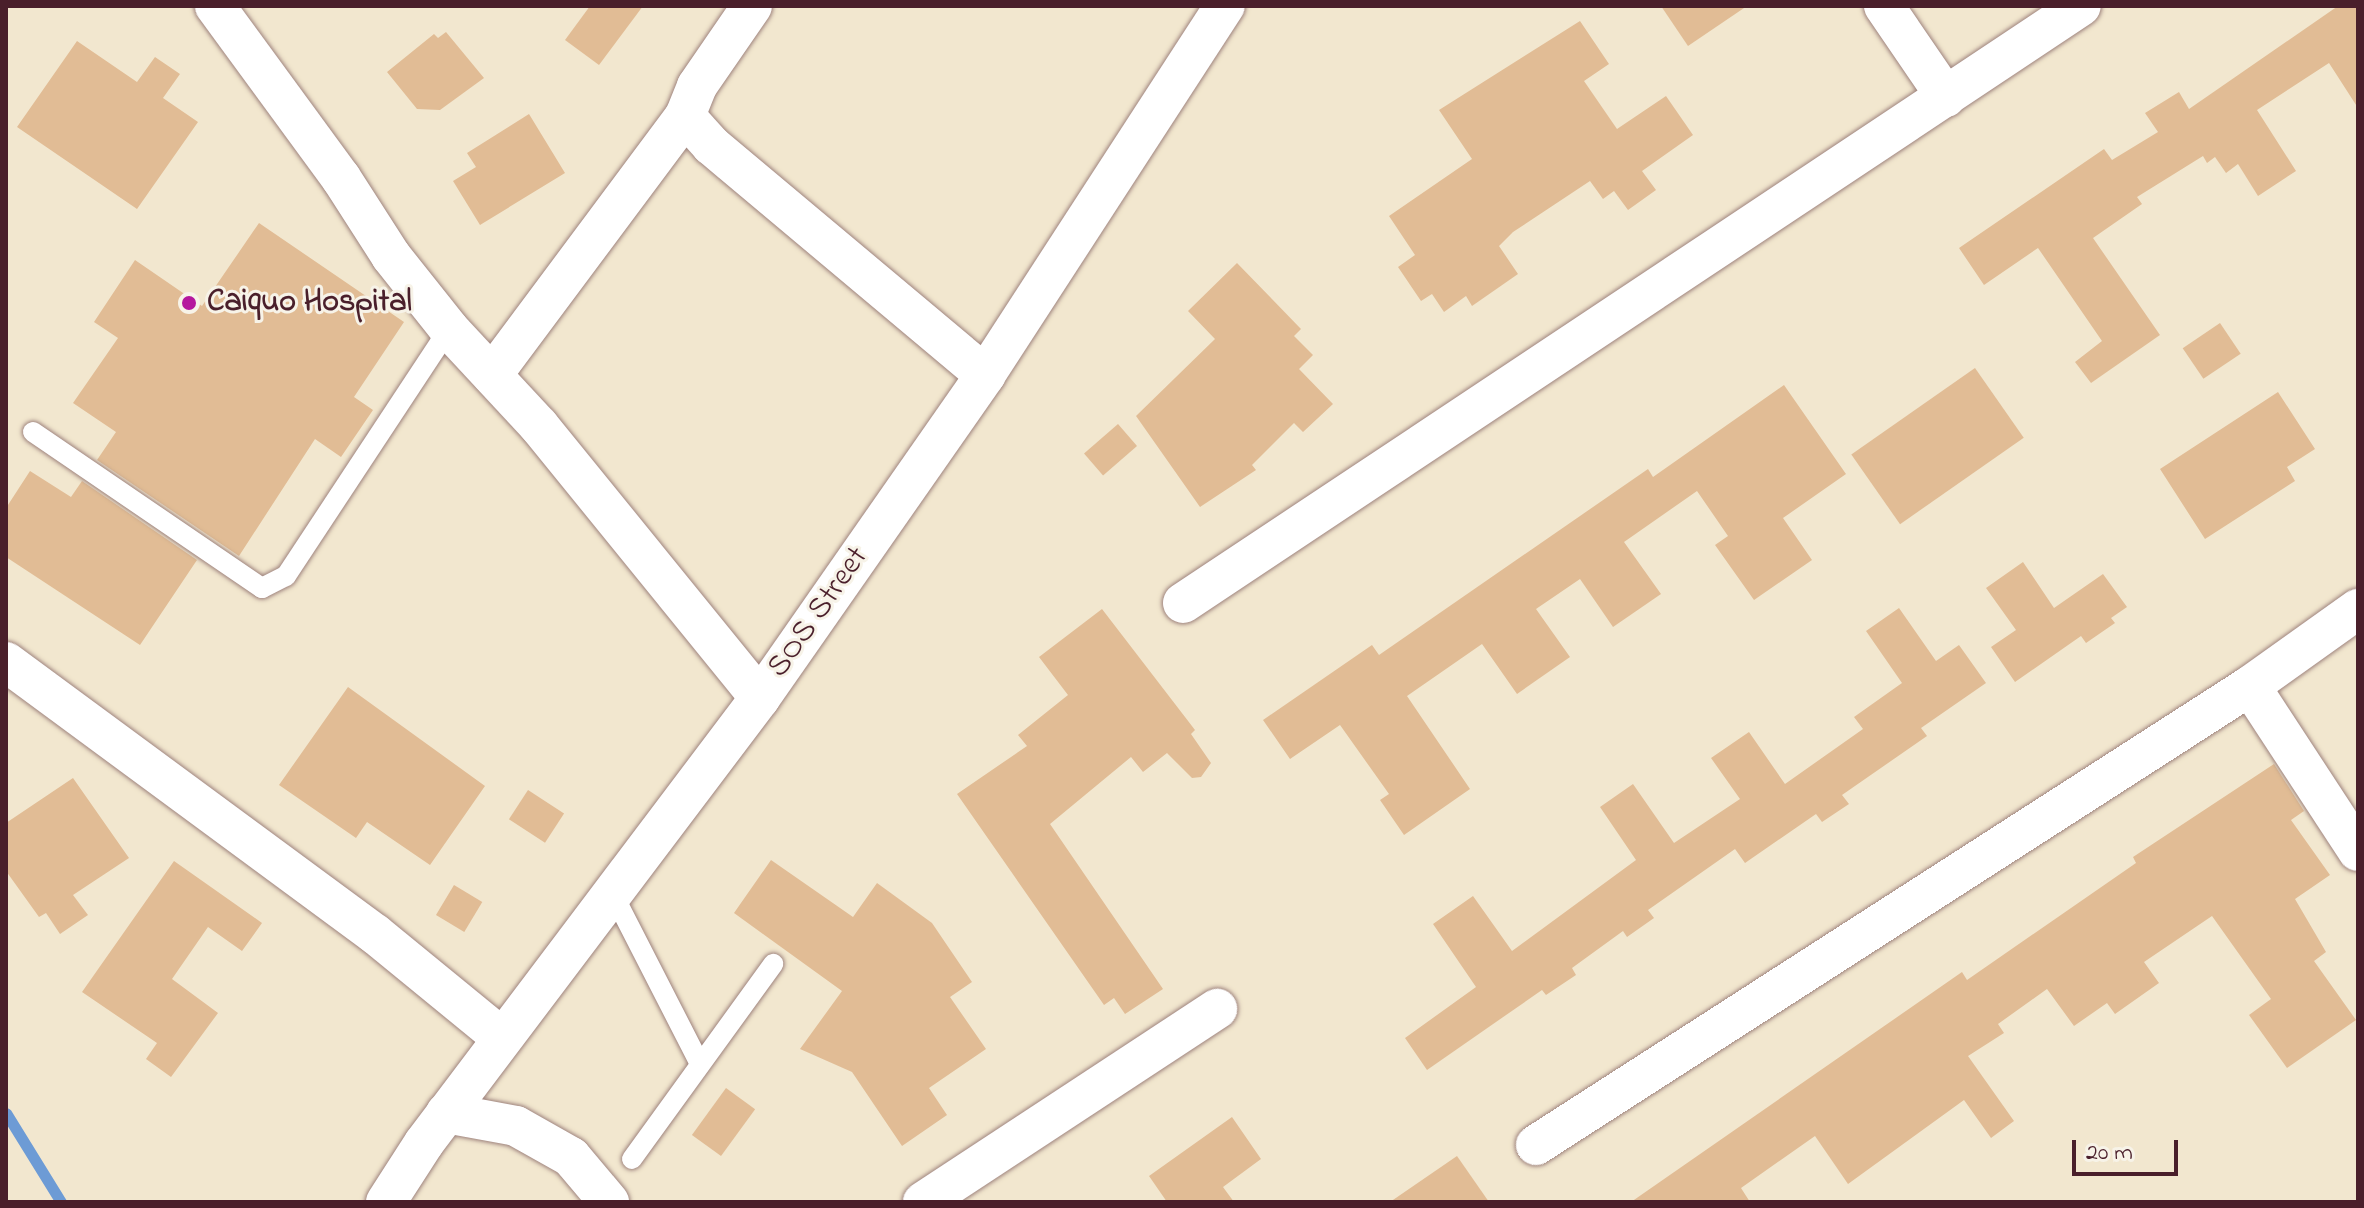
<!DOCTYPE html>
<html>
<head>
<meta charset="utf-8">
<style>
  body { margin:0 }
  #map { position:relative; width:2364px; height:1208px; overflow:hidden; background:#f2e7cf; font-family:"Indie Flower",sans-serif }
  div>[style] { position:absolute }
  .stream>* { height:11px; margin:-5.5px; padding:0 5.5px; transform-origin:5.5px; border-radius:5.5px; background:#6d9bd5 }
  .building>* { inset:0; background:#e1bc95; transform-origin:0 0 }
  .roads { filter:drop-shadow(0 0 2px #9e837d) drop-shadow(0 0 2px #9e837d) }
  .lane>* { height:20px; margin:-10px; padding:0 10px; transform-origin:10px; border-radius:10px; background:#fff }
  .street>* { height:40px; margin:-20px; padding:0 20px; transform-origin:20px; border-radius:20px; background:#fff }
  .dots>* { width:22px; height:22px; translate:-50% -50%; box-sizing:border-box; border:4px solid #f7f3e8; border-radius:50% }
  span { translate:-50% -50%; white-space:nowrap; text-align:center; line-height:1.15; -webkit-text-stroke:6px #f7f3e8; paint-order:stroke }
  .poi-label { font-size:32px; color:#4a1f2b; font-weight:700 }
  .left { translate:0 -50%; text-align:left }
  .street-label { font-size:32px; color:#4a1f2b }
  .frame { position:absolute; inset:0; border:8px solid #4a1f2b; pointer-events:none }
  .scale { position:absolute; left:2072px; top:1140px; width:106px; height:36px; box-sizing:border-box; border:4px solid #4a1f2b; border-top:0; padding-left:10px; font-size:24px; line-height:28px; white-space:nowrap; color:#4a1f2b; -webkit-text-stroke:6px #f7f3e8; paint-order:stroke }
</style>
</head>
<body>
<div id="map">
  <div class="stream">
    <div style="left:6px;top:1113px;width:105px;rotate:58.3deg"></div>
  </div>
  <div class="building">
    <div style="clip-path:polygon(590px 6px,643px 6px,599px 65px,565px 40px)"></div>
    <div style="clip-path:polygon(1661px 6px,1747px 6px,1688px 46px)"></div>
    <div style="clip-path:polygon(2338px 6px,2358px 6px,2358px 108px,2329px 63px,2257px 110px,2296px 171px,2258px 196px,2238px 164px,2226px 173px,2215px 157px,2207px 163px,2203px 156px,2137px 197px,2142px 204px,2093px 238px,2160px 335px,2091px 383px,2075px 362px,2102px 341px,2038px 248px,1984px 285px,1959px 248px,2104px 149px,2112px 160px,2158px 132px,2145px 113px,2179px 92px,2189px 109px)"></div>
    <div style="clip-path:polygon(1580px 21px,1609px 64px,1584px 81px,1617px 129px,1666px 96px,1693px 135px,1642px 171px,1656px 190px,1628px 210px,1614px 191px,1603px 199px,1590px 181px,1513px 232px,1499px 246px,1518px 274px,1472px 306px,1466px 296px,1444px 312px,1432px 294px,1421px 301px,1398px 267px,1415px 255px,1389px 216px,1472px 159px,1439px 110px)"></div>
    <div style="clip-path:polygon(446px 32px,484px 78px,440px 110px,417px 109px,387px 72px,434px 34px,438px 38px)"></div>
    <div style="clip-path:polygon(77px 41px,137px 82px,155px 57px,180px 74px,163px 98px,198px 122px,137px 209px,17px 127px)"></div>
    <div style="clip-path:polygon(529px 114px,565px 173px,480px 225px,453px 181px,476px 167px,467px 153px)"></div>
    <div style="clip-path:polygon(259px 223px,404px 322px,354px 397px,373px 410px,341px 457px,315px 439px,239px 556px,97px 460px,116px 432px,73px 403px,118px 338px,94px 322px,135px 260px,202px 306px)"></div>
    <div style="clip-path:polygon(1237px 263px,1301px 329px,1294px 336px,1313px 355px,1299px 369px,1333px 404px,1303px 432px,1294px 423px,1252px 465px,1256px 470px,1200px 507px,1136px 416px,1215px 339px,1188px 311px)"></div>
    <div style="left:2220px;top:323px;width:37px;height:45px;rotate:56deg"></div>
    <div style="left:1975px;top:368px;width:85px;height:151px;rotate:55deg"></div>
    <div style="clip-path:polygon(1784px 385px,1846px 474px,1783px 518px,1812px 560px,1754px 600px,1715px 545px,1728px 536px,1697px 491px,1624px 542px,1661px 594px,1613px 627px,1580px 579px,1536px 609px,1570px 657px,1517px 694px,1482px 644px,1407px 696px,1470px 789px,1404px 835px,1380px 800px,1389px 794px,1340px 725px,1290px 759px,1263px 720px,1372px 645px,1379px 655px,1648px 469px,1653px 477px)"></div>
    <div style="clip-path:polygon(2278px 392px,2315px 449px,2287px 467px,2295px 481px,2205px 539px,2160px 469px)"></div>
    <div style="left:1118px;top:424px;width:29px;height:45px;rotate:49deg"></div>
    <div style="clip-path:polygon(30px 471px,71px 497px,82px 481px,197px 560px,140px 645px,6px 557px,6px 508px)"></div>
    <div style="clip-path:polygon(2023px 562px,2054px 608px,2103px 574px,2127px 607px,2111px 618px,2115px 623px,2086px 643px,2081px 636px,2015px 682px,1991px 647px,2016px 630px,1986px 588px)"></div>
    <div style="clip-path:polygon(1899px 608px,1936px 661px,1959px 645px,1986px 683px,1921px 728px,1927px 736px,1842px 795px,1849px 804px,1822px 822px,1816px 814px,1745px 863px,1735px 849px,1648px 910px,1654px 918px,1627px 937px,1623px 931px,1572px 968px,1576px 975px,1546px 995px,1542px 990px,1427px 1070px,1405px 1038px,1476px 987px,1433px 924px,1473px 896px,1512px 951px,1636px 860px,1600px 807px,1633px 784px,1674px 843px,1740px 799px,1711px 758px,1749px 732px,1785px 784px,1863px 729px,1854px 717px,1902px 683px,1866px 631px)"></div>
    <div style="clip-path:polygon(1102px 609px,1195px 730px,1191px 734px,1211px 763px,1201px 777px,1192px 778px,1167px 753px,1143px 772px,1131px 757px,1050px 824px,1163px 989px,1125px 1014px,1114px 998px,1104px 1005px,957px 794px,1027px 746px,1018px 735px,1068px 695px,1039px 657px)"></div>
    <div style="clip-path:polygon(348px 687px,485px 786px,430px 865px,367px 822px,356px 838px,279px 785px)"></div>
    <div style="clip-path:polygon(2274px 764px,2304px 811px,2291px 820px,2330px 875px,2295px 899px,2326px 952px,2314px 961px,2356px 1020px,2287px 1068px,2249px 1015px,2271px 999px,2212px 916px,2144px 962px,2159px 983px,2115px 1014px,2107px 1003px,2074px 1026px,2047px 989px,1998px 1024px,2004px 1033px,1968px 1056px,2014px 1121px,1991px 1138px,1964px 1100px,1848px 1184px,1815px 1136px,1741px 1188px,1750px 1202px,1631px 1202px,1962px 972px,1967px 980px,2136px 863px,2133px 857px)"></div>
    <div style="clip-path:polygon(73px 778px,129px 858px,73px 895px,88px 915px,60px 934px,46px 913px,39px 917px,6px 871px,6px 823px)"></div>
    <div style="left:528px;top:790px;width:43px;height:35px;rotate:33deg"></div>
    <div style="clip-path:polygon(771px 860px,853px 917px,877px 883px,932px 923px,972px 982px,950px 997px,986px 1049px,929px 1088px,947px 1115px,902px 1146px,852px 1072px,800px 1049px,842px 991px,734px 913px)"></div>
    <div style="clip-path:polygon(174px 861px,262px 923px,242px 951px,208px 927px,172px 979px,218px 1013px,171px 1077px,146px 1059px,157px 1043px,82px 992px)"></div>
    <div style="left:454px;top:885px;width:33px;height:35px;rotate:31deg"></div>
    <div style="left:726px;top:1088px;width:36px;height:58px;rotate:36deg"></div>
    <div style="clip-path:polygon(1232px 1117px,1261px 1159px,1223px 1187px,1234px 1202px,1167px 1202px,1149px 1176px)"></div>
    <div style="clip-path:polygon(1457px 1156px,1489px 1202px,1390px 1202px)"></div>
  </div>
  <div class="roads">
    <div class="lane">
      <div style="left:33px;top:432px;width:277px;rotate:34.3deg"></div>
      <div style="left:262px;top:588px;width:27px;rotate:-27deg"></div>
      <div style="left:286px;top:576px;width:296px;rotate:-56.6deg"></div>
      <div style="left:614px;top:896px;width:189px;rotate:62.9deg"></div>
      <div style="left:632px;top:1159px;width:241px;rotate:-54.1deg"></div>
    </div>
    <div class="street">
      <div style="left:215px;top:6px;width:213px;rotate:53.8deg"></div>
      <div style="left:341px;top:178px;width:93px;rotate:57.3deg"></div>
      <div style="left:391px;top:256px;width:93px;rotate:51.5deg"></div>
      <div style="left:449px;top:329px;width:132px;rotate:47.1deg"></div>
      <div style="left:539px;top:426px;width:350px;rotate:50.9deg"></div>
      <div style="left:1884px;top:6px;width:110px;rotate:55.7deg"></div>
      <div style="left:685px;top:116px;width:39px;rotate:48deg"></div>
      <div style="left:711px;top:145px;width:358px;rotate:40deg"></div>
      <div style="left:492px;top:375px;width:323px;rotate:-53.3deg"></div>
      <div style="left:685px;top:116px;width:32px;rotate:-68deg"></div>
      <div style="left:697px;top:86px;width:97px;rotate:-55.5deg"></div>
      <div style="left:1183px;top:603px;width:1078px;rotate:-33.62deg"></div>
      <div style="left:6px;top:662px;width:458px;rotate:36.4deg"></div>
      <div style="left:375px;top:934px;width:164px;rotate:39.3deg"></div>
      <div style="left:2250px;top:686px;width:133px;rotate:-35.5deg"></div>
      <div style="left:446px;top:1113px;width:71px;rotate:10.5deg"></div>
      <div style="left:516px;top:1126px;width:63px;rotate:29.4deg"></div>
      <div style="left:571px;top:1157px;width:59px;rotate:49.8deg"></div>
      <div style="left:1536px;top:1145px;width:849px;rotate:-32.74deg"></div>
      <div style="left:2250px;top:686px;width:197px;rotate:56.8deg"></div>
      <div style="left:386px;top:1202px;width:70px;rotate:-57.2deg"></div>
      <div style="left:424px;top:1143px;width:558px;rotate:-52.95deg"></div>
      <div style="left:760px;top:698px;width:394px;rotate:-55.1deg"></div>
      <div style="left:985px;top:375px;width:440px;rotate:-57deg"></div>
      <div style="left:923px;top:1202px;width:352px;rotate:-33.3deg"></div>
    </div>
  </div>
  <div class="dots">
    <div style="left:189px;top:303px;background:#b5179e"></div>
  </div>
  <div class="poi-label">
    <span class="left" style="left:207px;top:303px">Caiquo Hospital</span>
  </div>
  <div class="street-label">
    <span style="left:819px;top:613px;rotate:-55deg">SOS Street</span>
  </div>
  <div class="frame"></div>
  <div class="scale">20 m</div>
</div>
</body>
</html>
